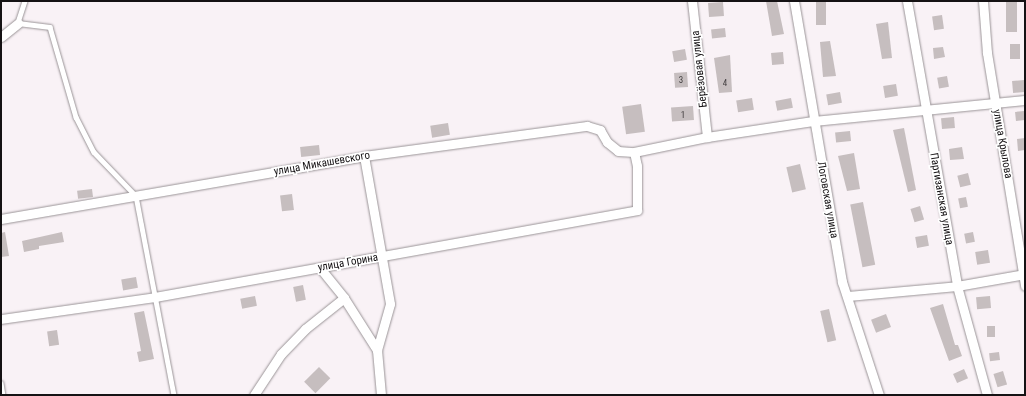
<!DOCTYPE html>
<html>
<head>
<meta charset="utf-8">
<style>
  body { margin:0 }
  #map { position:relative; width:1026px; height:396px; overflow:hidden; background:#f9f2f6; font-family:"Roboto Condensed",sans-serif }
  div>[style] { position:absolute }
  .building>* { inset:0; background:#c6bebf; transform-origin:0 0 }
  .roads { filter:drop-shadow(0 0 1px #9a9497) drop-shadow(0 0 1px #9a9497) }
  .service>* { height:4.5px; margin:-2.25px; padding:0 2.25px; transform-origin:2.25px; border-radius:2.25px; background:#fff }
  .minor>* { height:9px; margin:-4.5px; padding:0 4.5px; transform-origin:4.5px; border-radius:4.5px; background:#fff }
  span { translate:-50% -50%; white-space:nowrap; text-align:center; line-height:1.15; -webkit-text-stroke:3.5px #fff; paint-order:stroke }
  .number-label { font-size:9px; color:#413d3f }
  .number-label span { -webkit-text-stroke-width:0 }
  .street-label { font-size:11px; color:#151214 }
  .frame { position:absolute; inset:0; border:2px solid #151214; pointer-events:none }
</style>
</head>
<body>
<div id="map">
  <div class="building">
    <div style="clip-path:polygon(766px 1px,777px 1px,784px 34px,772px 36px)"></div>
    <div style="left:816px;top:1px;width:10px;height:24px"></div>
    <div style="left:1006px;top:1px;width:11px;height:31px"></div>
    <div style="left:723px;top:2px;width:14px;height:15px;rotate:86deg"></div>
    <div style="left:942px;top:15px;width:14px;height:10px;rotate:82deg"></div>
    <div style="clip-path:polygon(888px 22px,892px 58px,882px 59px,876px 24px)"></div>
    <div style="left:725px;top:28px;width:9px;height:14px;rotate:84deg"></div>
    <div style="clip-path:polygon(830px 41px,836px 76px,823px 77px,820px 42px)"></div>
    <div style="left:1020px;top:44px;width:15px;height:10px;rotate:90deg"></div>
    <div style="clip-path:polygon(943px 47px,945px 57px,934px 59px,933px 48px)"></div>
    <div style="left:685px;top:49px;width:11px;height:13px;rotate:80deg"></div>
    <div style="left:783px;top:52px;width:12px;height:12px;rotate:85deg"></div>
    <div style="clip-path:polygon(730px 55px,732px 92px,719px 93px,714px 58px)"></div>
    <div style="left:687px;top:72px;width:15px;height:13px;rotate:86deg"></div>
    <div style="left:947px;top:76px;width:11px;height:10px;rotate:80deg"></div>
    <div style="left:1024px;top:80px;width:12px;height:12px;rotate:85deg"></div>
    <div style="left:896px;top:84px;width:12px;height:13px;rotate:81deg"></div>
    <div style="left:840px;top:92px;width:11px;height:14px;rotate:80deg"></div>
    <div style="left:752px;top:98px;width:12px;height:16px;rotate:81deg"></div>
    <div style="left:791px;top:98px;width:10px;height:16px;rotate:79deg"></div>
    <div style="left:641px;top:104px;width:28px;height:19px;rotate:82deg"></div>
    <div style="left:693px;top:106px;width:14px;height:22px;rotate:86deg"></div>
    <div style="left:1024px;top:111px;width:9px;height:9px;rotate:84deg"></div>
    <div style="left:954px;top:117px;width:11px;height:13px;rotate:85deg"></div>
    <div style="left:448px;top:123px;width:12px;height:18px;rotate:81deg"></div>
    <div style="clip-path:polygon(904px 128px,916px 190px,908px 192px,893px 130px)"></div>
    <div style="left:850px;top:131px;width:10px;height:15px;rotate:84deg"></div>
    <div style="clip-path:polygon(1025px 138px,1025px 150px,1018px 151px,1017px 139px)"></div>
    <div style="left:319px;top:145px;width:10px;height:19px;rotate:84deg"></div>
    <div style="clip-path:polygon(962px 147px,964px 159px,950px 160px,949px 149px)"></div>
    <div style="clip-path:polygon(854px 153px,860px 189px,847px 191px,838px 156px)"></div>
    <div style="left:800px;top:164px;width:26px;height:14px;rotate:77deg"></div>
    <div style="left:968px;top:173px;width:12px;height:11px;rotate:76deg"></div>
    <div style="left:92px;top:189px;width:8px;height:15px;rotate:83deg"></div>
    <div style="left:292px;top:194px;width:16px;height:12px;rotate:83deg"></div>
    <div style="left:966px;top:197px;width:10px;height:8px;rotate:79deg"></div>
    <div style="left:863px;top:202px;width:64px;height:13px;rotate:79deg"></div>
    <div style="left:920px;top:206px;width:14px;height:10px;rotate:73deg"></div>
    <div style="clip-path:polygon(5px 232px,9px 256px,1px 257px,1px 233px)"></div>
    <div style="clip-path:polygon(62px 232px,64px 242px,39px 246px,39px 249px,24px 252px,22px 241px)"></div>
    <div style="left:973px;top:232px;width:10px;height:9px;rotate:79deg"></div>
    <div style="left:927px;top:235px;width:11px;height:12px;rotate:80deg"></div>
    <div style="left:988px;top:250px;width:13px;height:13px;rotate:81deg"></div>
    <div style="left:136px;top:277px;width:11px;height:15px;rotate:80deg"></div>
    <div style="left:303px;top:285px;width:15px;height:10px;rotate:79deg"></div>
    <div style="left:255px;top:296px;width:10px;height:15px;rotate:79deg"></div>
    <div style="left:990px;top:296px;width:12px;height:14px;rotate:85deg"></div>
    <div style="clip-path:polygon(943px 304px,955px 345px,958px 345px,962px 356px,949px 361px,930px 308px)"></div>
    <div style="left:829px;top:309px;width:32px;height:9px;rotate:77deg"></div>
    <div style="clip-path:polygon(144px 311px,154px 359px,139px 362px,137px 352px,141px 351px,134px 313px)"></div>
    <div style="left:886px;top:314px;width:14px;height:16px;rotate:69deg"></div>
    <div style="left:987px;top:326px;width:8px;height:11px"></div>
    <div style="left:57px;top:330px;width:15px;height:10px;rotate:82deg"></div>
    <div style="left:999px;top:352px;width:8px;height:10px;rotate:83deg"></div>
    <div style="left:319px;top:367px;width:16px;height:21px;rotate:45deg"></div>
    <div style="left:964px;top:369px;width:10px;height:12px;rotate:66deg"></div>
    <div style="left:1003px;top:371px;width:14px;height:10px;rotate:73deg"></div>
  </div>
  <div class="roads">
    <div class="service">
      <div style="left:25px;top:1px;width:23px;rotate:108deg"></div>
      <div style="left:18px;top:23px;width:32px;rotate:7deg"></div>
      <div style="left:50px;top:27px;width:94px;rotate:73.9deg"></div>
      <div style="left:76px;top:117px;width:39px;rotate:63deg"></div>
      <div style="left:94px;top:152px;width:61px;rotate:46.3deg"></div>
      <div style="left:136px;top:196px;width:203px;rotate:79.2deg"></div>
      <div style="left:1px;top:383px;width:12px;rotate:81deg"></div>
    </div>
    <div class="minor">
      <div style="left:692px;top:1px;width:137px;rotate:83.7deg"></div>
      <div style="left:794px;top:1px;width:285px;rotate:80.3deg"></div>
      <div style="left:842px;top:282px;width:119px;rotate:71.9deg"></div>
      <div style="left:907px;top:1px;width:289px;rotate:80deg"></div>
      <div style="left:957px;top:286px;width:113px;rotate:74.6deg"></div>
      <div style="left:983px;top:1px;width:52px;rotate:85.6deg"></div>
      <div style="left:987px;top:53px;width:236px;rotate:80.7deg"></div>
      <div style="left:1px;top:37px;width:22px;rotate:-39deg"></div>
      <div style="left:364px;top:156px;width:150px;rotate:80deg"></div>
      <div style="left:390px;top:304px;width:48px;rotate:105.8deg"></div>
      <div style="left:377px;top:350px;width:45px;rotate:84.9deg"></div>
      <div style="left:1px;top:219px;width:368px;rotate:-9.8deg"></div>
      <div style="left:364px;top:156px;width:225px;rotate:-7.7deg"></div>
      <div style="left:587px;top:126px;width:14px;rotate:17deg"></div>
      <div style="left:600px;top:130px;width:14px;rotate:60deg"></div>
      <div style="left:607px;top:142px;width:14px;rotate:39deg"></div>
      <div style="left:618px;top:151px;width:16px;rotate:4deg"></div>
      <div style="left:634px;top:152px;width:75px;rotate:-11.6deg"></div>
      <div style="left:707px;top:137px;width:107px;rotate:-8.6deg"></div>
      <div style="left:813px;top:121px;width:213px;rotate:-5.7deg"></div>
      <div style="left:320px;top:268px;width:38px;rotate:51deg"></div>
      <div style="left:344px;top:298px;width:62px;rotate:57.6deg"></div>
      <div style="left:848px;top:296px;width:109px;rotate:-5.2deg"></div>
      <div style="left:957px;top:286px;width:69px;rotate:-10deg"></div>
      <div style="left:1px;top:319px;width:156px;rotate:-8.1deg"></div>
      <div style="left:155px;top:297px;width:490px;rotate:-10.2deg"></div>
      <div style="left:637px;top:210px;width:44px;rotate:-90deg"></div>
      <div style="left:637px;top:166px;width:14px;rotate:-102deg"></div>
      <div style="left:254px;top:395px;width:49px;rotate:-56.6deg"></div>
      <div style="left:281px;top:354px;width:35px;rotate:-46deg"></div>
      <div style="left:305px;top:329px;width:50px;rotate:-38.5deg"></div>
    </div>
  </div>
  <div class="number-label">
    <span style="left:681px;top:80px">3</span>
    <span style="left:725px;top:83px">4</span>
    <span style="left:683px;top:115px">1</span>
  </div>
  <div class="street-label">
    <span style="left:700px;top:69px;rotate:-96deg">Берёзовая улица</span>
    <span style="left:1002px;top:144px;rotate:80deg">улица Крылова</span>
    <span style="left:322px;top:164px;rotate:-10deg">улица Микашевского</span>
    <span style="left:941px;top:199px;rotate:80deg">Партизанская улица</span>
    <span style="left:827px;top:200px;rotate:80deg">Логовская улица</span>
    <span style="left:348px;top:263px;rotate:-10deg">улица Горина</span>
  </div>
  <div class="frame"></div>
</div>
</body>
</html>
